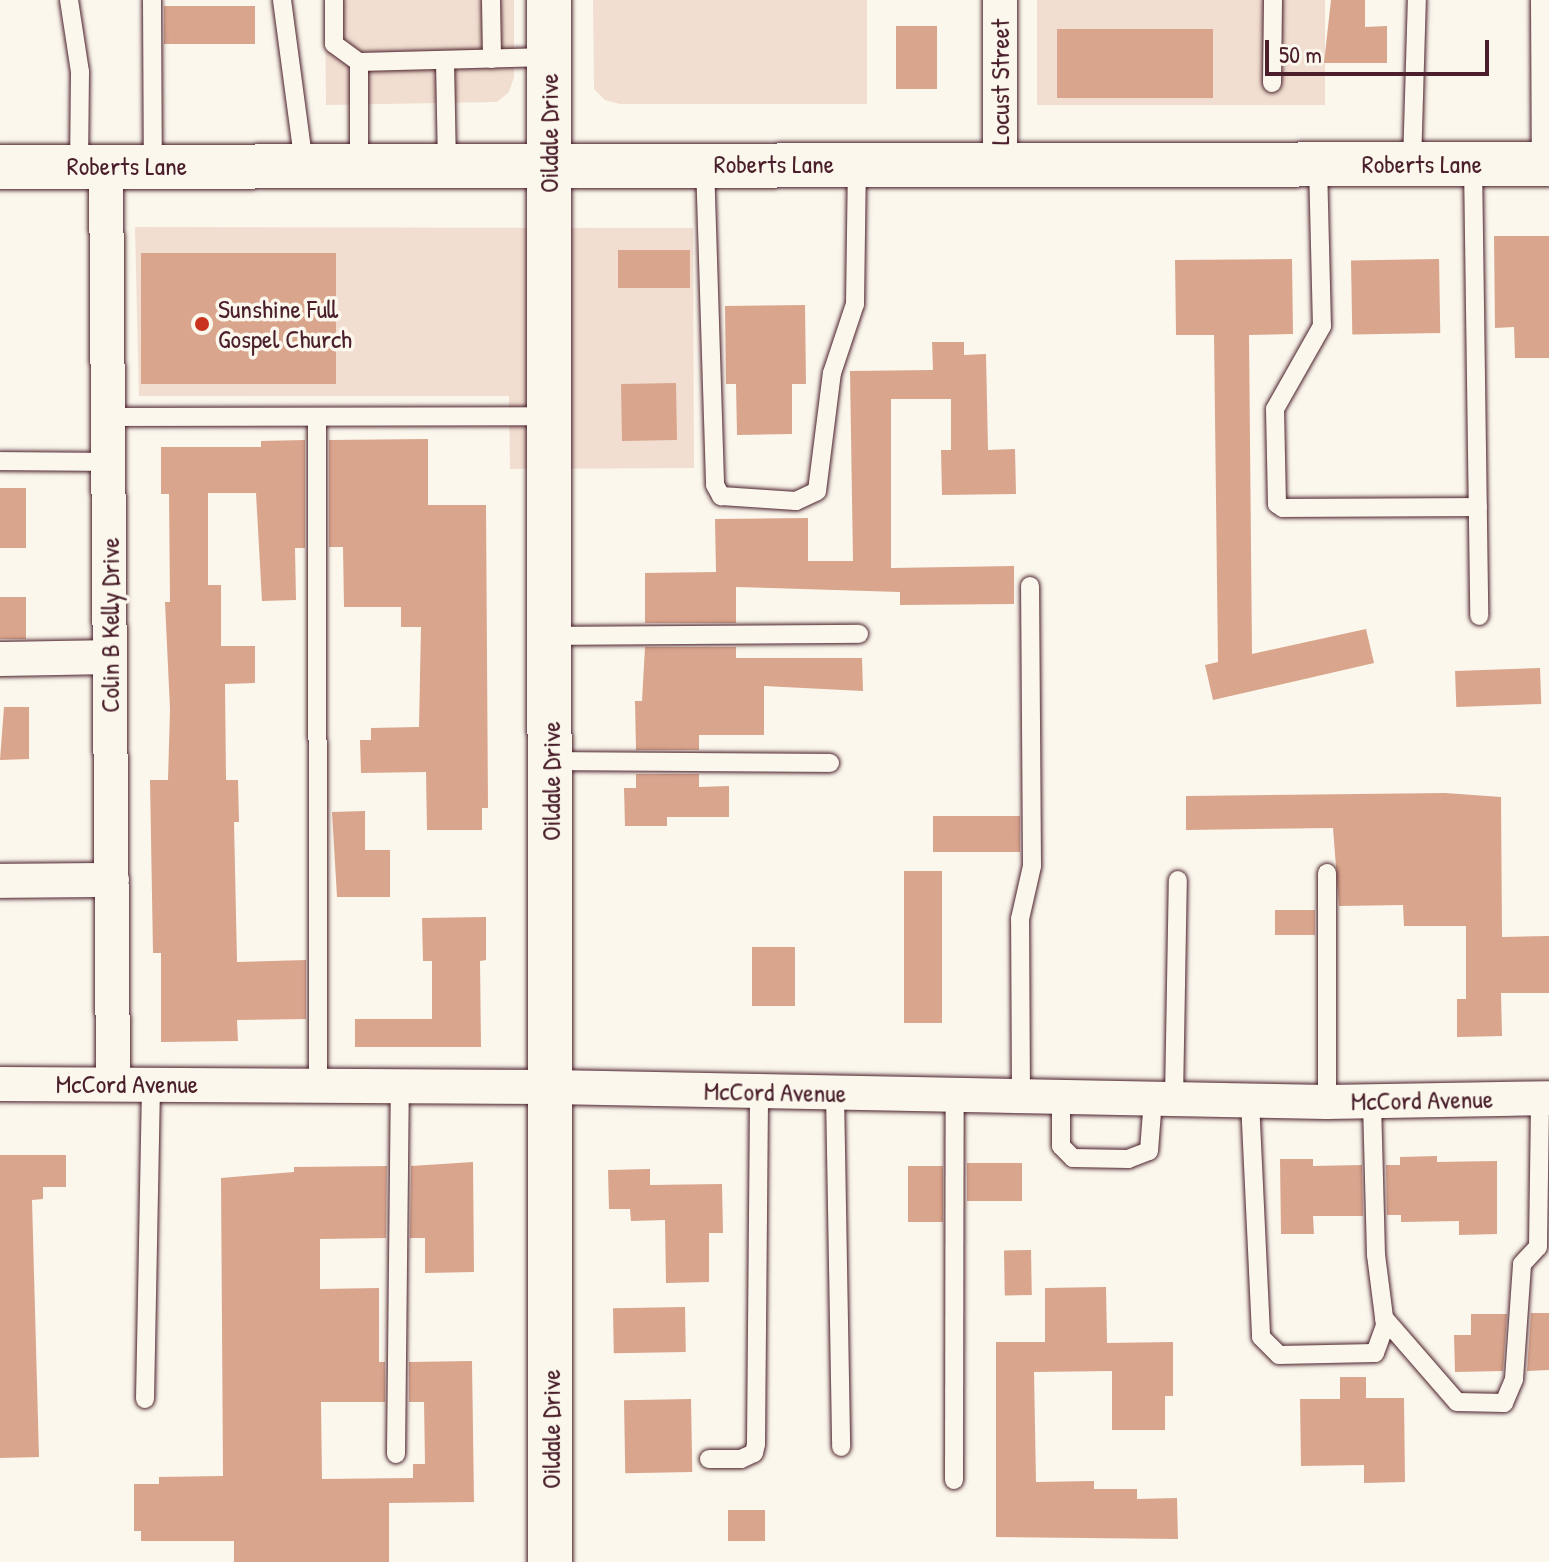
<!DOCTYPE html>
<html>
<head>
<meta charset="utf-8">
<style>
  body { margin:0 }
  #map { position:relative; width:1549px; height:1562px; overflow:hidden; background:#fbf7ec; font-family:"Patrick Hand",sans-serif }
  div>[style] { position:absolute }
  .built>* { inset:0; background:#f1ded0; transform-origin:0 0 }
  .building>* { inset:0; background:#d9a58d; transform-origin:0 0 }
  .roads { filter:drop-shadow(0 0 2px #4a1f2b) drop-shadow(0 0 2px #4a1f2b) }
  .lane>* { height:18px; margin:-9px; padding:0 9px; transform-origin:9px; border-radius:9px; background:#fbf7ec }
  .street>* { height:34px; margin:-17px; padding:0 17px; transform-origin:17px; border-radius:17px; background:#fbf7ec }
  .secondary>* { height:44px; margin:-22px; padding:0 22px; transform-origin:22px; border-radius:22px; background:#fbf7ec }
  .dots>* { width:22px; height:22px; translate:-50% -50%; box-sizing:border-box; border:4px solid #fbf7ec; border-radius:50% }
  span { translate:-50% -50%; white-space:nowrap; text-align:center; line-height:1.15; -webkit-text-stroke:7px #fbf7ec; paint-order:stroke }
  .street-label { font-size:26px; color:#4a1f2b }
  .poi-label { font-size:26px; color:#4a1f2b }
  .left { translate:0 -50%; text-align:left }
  .scale { position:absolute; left:1265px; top:40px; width:224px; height:36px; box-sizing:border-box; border:4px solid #4a1f2b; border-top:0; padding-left:10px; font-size:24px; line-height:28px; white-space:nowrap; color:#4a1f2b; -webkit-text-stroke:6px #fbf7ec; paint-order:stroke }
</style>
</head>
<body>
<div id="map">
  <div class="built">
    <div style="clip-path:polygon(325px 0,514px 0,514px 77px,509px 92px,497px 102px,326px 105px)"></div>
    <div style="clip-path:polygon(593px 0,867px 0,867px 104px,620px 104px,605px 100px,594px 89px)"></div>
    <div style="left:1037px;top:0;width:288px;height:105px"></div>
    <div style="clip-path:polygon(135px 227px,693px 228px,694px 468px,510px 469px,509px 396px,139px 396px)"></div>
  </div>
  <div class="building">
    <div style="clip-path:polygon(1331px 0,1365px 0,1365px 27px,1387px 26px,1387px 63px,1324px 63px)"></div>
    <div style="left:255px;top:6px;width:38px;height:91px;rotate:90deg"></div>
    <div style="left:896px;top:26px;width:41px;height:63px"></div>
    <div style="left:1057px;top:29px;width:156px;height:69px"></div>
    <div style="clip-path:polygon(1494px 236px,1549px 236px,1549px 358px,1515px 358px,1514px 327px,1495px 328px)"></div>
    <div style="left:618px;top:250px;width:72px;height:38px"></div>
    <div style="left:336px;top:253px;width:131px;height:195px;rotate:90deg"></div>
    <div style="clip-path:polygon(1292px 259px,1293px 334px,1249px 335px,1252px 654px,1366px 629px,1374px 663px,1213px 700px,1205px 665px,1218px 662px,1214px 335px,1176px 335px,1175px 260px)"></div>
    <div style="left:1439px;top:259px;width:74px;height:88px;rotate:89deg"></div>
    <div style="clip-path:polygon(805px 305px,806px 384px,792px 384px,792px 434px,737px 435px,736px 384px,726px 384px,725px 306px)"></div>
    <div style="clip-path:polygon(932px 342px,964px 342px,964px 355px,986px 354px,988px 450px,1015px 449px,1016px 494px,942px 495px,941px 450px,951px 450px,951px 399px,891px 399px,891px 568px,1014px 566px,1014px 604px,900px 605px,900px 592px,736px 587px,736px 623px,645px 623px,645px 573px,716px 572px,715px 519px,808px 518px,808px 561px,853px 561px,850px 371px,933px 370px)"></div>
    <div style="left:676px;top:383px;width:57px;height:55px;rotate:89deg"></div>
    <div style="clip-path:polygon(428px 439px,428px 505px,486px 505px,488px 808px,482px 808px,482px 830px,427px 830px,426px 772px,361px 773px,360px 740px,371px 740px,371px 728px,419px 727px,421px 627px,401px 627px,401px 607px,344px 607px,343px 547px,329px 547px,329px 440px)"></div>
    <div style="clip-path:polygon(305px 440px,305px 548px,295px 548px,296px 600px,262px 601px,256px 493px,208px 493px,208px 585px,221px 585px,221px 646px,255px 646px,255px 683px,225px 684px,226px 780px,238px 780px,239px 822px,234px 822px,237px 962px,306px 960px,306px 1019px,237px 1020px,238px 1041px,161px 1042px,161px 953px,153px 953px,150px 780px,168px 780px,170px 709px,165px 602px,170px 602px,169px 494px,161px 494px,161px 447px,261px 447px,261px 441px)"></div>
    <div style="left:0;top:488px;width:26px;height:60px"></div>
    <div style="left:0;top:597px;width:26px;height:42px"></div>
    <div style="clip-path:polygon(645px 647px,736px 647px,736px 658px,862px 658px,863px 691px,764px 686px,764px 735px,699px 735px,699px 750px,636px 750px,635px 701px,642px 701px)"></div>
    <div style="left:1540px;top:668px;width:36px;height:85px;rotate:88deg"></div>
    <div style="clip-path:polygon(4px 707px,29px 707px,29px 759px,0 760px)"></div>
    <div style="clip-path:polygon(636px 774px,699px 774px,699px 787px,729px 786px,729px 817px,667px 817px,667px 826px,625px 826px,624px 788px,636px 788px)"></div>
    <div style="clip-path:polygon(1445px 793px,1501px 797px,1502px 937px,1549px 936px,1549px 993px,1501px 993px,1502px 1036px,1457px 1037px,1457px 999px,1466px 999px,1466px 926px,1404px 926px,1403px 905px,1339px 906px,1333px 828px,1186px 830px,1186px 796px)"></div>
    <div style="clip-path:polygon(365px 811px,365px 850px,390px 850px,390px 897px,337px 897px,332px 812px)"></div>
    <div style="left:1020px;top:816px;width:36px;height:87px;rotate:90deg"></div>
    <div style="left:942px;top:871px;width:152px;height:38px;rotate:90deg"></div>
    <div style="left:1315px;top:910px;width:25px;height:40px;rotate:90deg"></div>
    <div style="clip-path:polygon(486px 917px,486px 960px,480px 961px,481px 1047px,355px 1047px,355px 1019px,432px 1019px,432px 961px,423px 961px,422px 918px)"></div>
    <div style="left:795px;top:947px;width:59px;height:43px;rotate:90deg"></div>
    <div style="clip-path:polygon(0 1155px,66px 1155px,66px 1187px,43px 1187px,43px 1199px,32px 1200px,39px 1457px,0 1458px)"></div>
    <div style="clip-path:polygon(1437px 1156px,1437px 1162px,1497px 1161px,1497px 1234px,1459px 1235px,1459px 1221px,1401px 1222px,1401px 1215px,1387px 1215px,1386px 1165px,1400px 1165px,1400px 1157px)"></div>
    <div style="clip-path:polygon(1280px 1159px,1313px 1159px,1313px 1166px,1362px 1165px,1363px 1216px,1313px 1216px,1314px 1234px,1281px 1234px)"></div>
    <div style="clip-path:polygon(473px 1162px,474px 1272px,425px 1273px,425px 1238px,410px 1238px,411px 1166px)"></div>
    <div style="left:1022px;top:1163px;width:38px;height:55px;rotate:90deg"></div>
    <div style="clip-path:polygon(387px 1166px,386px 1238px,320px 1239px,320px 1289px,379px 1288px,379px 1362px,385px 1362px,385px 1402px,321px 1402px,322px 1479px,413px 1478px,413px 1464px,425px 1464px,424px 1402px,409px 1402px,409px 1362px,472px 1361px,474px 1502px,389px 1503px,389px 1562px,234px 1562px,234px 1541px,141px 1541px,141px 1531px,134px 1531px,134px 1484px,159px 1484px,159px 1477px,223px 1476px,221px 1178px,294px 1172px,294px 1167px)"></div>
    <div style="left:908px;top:1166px;width:35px;height:56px"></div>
    <div style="clip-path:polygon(650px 1169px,650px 1185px,722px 1184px,723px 1233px,709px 1233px,709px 1282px,666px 1283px,665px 1220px,631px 1221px,630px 1209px,609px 1209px,608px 1170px)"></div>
    <div style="left:1031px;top:1250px;width:45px;height:27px;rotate:89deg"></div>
    <div style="clip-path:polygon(1106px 1287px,1107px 1343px,1173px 1342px,1173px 1396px,1165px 1396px,1165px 1430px,1112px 1430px,1112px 1371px,1034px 1372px,1036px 1482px,1094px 1481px,1094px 1489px,1137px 1489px,1137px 1499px,1177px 1498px,1178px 1539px,996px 1537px,996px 1342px,1045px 1342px,1045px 1288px)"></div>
    <div style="left:685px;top:1307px;width:45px;height:72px;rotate:89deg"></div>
    <div style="clip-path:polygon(1531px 1313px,1549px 1313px,1549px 1370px,1527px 1371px)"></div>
    <div style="clip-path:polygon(1471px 1314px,1507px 1314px,1503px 1371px,1455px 1372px,1454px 1335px,1471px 1335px)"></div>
    <div style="clip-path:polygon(1340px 1377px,1366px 1377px,1366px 1398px,1404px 1398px,1405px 1482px,1364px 1483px,1364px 1465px,1301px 1466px,1300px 1399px,1340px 1399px)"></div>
    <div style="left:691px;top:1399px;width:73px;height:67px;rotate:89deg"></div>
    <div style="left:728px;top:1510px;width:37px;height:31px"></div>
  </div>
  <div class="roads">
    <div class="lane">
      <div style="left:69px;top:0;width:73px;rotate:81.3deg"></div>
      <div style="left:80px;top:72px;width:94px;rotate:90.6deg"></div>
      <div style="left:152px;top:0;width:166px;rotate:89.7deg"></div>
      <div style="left:282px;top:0;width:166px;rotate:82.4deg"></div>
      <div style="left:334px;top:0;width:44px;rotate:90deg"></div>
      <div style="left:334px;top:44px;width:31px;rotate:36deg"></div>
      <div style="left:359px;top:62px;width:190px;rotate:-1.5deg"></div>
      <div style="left:491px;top:0;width:59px;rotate:89deg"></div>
      <div style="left:1540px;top:0;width:164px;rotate:89.7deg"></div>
      <div style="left:445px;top:61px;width:104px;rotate:88.9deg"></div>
      <div style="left:359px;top:62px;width:103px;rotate:90deg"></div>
      <div style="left:1272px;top:83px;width:83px;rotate:-89.3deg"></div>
      <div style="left:705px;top:164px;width:321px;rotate:88.2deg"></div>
      <div style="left:715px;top:485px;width:13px;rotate:61deg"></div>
      <div style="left:721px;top:496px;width:75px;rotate:3.8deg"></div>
      <div style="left:796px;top:501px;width:23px;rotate:-25deg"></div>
      <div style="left:817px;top:491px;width:119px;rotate:-82.8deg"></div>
      <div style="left:832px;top:373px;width:73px;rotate:-71.6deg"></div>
      <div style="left:855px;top:304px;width:140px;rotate:-89.2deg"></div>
      <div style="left:1318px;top:164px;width:162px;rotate:88.6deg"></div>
      <div style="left:1322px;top:326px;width:95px;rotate:119.5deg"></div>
      <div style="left:1275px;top:409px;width:95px;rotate:88.8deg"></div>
      <div style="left:1277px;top:504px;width:7px;rotate:34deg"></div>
      <div style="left:1283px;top:508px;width:195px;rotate:-0.3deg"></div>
      <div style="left:1412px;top:164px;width:164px;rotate:-88.3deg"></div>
      <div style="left:1473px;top:164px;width:452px;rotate:89.2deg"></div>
      <div style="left:108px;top:417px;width:442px;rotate:-0.1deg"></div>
      <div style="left:317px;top:417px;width:668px;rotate:89.91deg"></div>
      <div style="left:0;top:461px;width:108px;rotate:0.5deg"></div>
      <div style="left:550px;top:636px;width:309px;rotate:-0.4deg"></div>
      <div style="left:551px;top:761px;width:279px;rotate:0.4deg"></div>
      <div style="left:1327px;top:873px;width:229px;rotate:90deg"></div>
      <div style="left:835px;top:1093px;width:354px;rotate:89deg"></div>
      <div style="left:1021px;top:1096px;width:177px;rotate:-90.3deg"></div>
      <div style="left:1020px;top:919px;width:54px;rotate:-77.2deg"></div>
      <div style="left:1032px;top:866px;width:280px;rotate:-90.4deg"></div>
      <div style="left:1061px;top:1097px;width:49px;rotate:90deg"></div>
      <div style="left:1061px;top:1146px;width:17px;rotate:45deg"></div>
      <div style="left:1073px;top:1158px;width:55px;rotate:1deg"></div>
      <div style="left:1128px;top:1159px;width:22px;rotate:-21deg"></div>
      <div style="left:1149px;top:1151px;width:52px;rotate:-85.6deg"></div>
      <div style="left:1174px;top:1099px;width:219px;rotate:-89deg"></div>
      <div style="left:1250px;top:1101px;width:236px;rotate:87.3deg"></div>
      <div style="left:1261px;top:1337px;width:25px;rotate:45deg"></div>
      <div style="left:1279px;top:1355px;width:96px;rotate:-1.2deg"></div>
      <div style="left:1375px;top:1353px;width:30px;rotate:-70deg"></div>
      <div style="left:1385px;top:1325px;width:71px;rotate:-97.3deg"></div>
      <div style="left:1376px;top:1255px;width:154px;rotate:-91.5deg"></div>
      <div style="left:1384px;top:1318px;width:111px;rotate:49deg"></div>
      <div style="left:1457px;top:1402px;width:47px;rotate:1.2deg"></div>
      <div style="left:1504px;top:1403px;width:26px;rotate:-67deg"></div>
      <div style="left:1514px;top:1379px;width:115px;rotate:-86deg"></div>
      <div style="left:1522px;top:1264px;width:23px;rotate:-47deg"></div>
      <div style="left:1538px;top:1247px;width:149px;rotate:-89.2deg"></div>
      <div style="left:145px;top:1399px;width:315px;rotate:-88.9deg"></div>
      <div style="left:396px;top:1454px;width:368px;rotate:-89.4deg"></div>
      <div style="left:709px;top:1459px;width:32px"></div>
      <div style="left:741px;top:1459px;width:14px;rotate:-25deg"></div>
      <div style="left:754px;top:1453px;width:9px;rotate:-77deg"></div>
      <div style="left:756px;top:1444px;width:353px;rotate:-89.5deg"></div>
      <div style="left:954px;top:1480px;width:385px;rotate:-89.9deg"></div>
    </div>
    <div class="street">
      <div style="left:1000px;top:0;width:164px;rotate:90deg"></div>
      <div style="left:106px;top:166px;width:918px;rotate:89.56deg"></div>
      <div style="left:0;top:659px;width:110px;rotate:-1deg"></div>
      <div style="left:0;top:881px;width:112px;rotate:-0.5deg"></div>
      <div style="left:0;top:1084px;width:552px;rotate:0.31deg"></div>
      <div style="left:552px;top:1087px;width:775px;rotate:1.11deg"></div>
      <div style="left:1327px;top:1102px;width:222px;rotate:-1deg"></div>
    </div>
    <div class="secondary">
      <div style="left:549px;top:0;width:1562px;rotate:89.96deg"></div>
      <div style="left:0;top:167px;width:1549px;rotate:-0.11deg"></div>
    </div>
  </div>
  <div class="dots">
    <div style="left:202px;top:324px;background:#c8321e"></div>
  </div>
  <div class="street-label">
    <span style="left:1000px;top:82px;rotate:-90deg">Locust Street</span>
    <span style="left:549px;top:133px;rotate:-90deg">Oildale Drive</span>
    <span style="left:774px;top:164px">Roberts Lane</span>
    <span style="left:1422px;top:164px">Roberts Lane</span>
    <span style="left:127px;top:166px">Roberts Lane</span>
    <span style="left:110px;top:625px;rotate:-90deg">Colin B Kelly Drive</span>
    <span style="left:551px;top:781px;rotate:-90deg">Oildale Drive</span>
    <span style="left:127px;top:1084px">McCord Avenue</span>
    <span style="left:775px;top:1092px;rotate:1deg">McCord Avenue</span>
    <span style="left:1422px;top:1100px;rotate:-1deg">McCord Avenue</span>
    <span style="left:551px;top:1429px;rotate:-90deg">Oildale Drive</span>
  </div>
  <div class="poi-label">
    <span class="left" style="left:218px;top:324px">Sunshine Full<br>Gospel Church</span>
  </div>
  <div class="scale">50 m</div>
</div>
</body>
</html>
